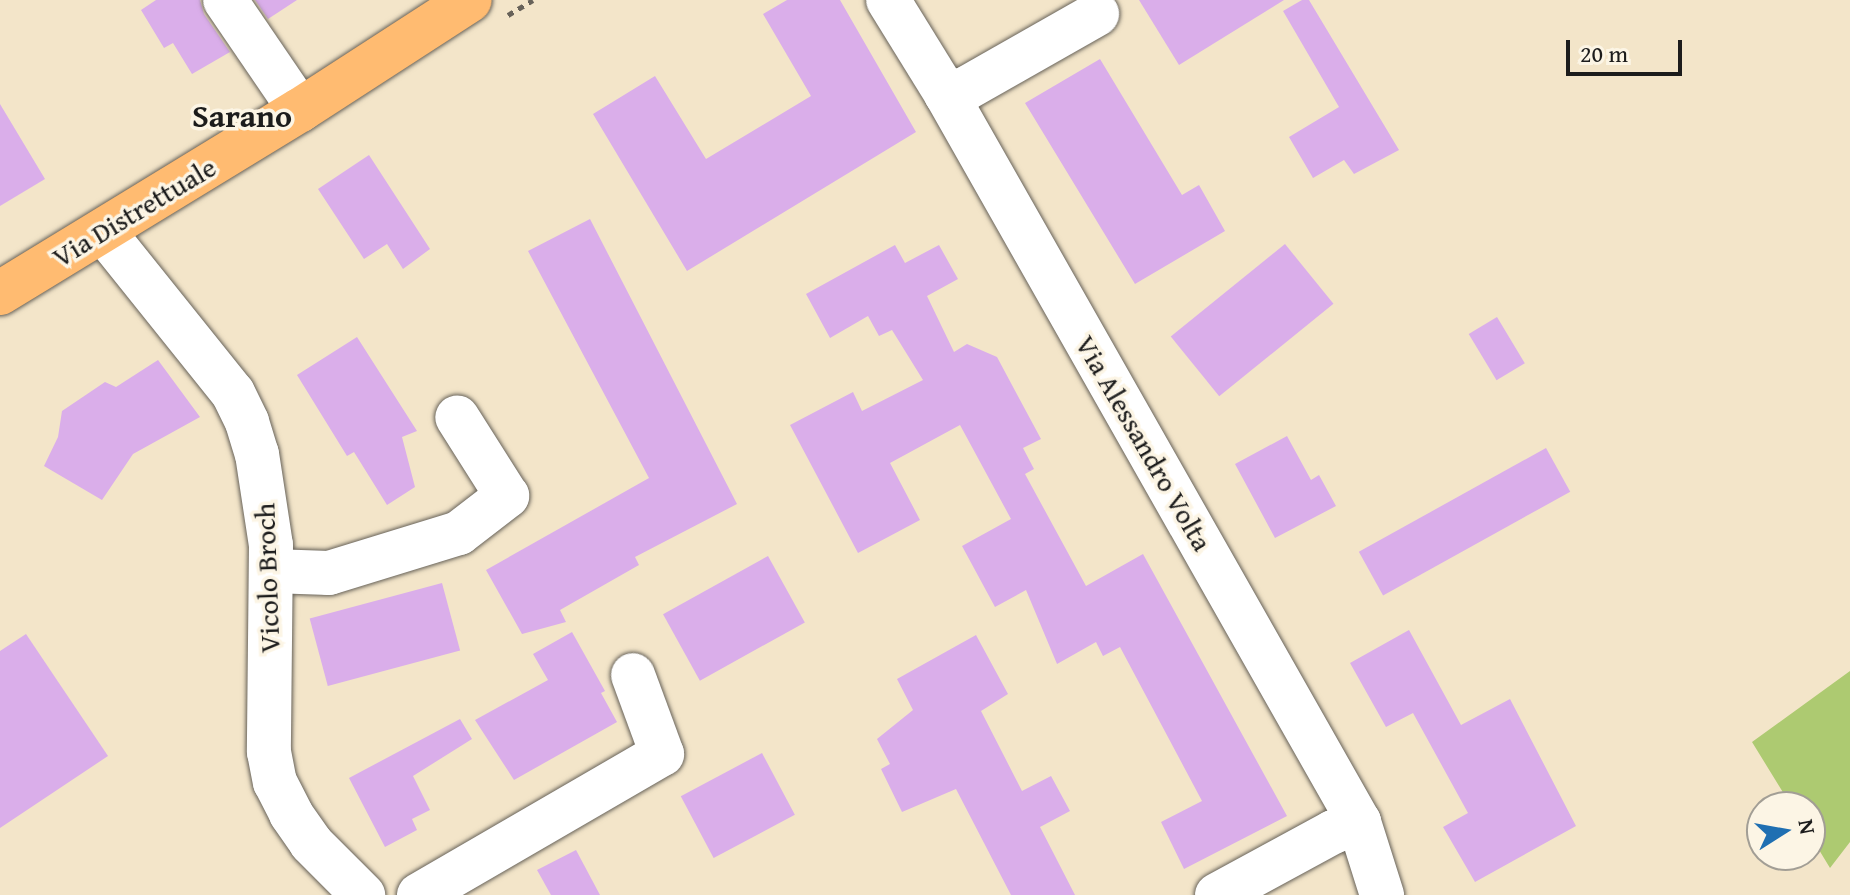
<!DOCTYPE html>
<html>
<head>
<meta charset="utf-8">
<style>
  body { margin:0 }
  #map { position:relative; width:1850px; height:895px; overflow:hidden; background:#f3e5c9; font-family:"Gentium Book Plus",serif }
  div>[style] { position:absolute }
  .green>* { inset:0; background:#adca71 }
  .building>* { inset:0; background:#daaeea; transform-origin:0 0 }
  .path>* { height:5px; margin-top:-2.5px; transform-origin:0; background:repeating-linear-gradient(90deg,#676259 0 6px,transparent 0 12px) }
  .roads { filter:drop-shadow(0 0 2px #676259) drop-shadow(0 0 2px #676259) }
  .minor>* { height:44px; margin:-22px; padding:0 22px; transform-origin:22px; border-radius:22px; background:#fff }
  .major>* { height:44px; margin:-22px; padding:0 22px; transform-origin:22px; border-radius:22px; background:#ffbb71 }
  span { translate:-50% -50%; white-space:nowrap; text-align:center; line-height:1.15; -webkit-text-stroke:7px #fcf5e5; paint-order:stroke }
  .street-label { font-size:28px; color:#1c1c1c }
  .quarter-label { font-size:32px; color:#1c1c1c; font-weight:700 }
  .north { position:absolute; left:1746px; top:791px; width:80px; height:80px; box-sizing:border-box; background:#fcf5e5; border:2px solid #a29e95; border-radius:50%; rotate:79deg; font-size:22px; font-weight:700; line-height:32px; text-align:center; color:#1c1c1c }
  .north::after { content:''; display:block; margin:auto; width:28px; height:36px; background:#1f6fb2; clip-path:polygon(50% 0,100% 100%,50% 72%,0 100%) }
  .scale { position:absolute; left:1566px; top:40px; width:116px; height:36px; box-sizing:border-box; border:4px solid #1c1c1c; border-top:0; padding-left:10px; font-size:24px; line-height:28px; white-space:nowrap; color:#1c1c1c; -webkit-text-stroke:6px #fcf5e5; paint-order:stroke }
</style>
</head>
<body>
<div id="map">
  <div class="green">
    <div style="clip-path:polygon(1850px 671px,1850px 842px,1830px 868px,1810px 835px,1810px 807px,1792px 807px,1752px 742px)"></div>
  </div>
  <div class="building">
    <div style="clip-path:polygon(156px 0,200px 0,204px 14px,230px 52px,192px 74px,173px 43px,164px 48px,141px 10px)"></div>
    <div style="clip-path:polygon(255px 0,297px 0,268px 19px)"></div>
    <div style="clip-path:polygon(787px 0,840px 0,916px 132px,687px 271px,593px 114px,655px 76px,706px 159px,811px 96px,763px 14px)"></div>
    <div style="clip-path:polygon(1139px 0,1284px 0,1179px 65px)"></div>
    <div style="clip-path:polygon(1302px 0,1309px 0,1399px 150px,1354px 174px,1344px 160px,1313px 178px,1289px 137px,1339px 107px,1283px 11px)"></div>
    <div style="clip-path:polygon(1100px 59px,1182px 195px,1199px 185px,1225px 231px,1135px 284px,1025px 103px)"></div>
    <div style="clip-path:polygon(0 104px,45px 179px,0 206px)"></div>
    <div style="clip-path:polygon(369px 155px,430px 249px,403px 269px,387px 244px,364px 259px,318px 189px)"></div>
    <div style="clip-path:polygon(590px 219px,737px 504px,635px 557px,639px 565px,560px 610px,566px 622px,522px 634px,486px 570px,649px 478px,528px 251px)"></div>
    <div style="left:1285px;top:244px;width:77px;height:147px;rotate:51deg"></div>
    <div style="clip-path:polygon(895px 245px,905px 263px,939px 245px,958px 279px,927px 296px,954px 352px,967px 344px,997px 357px,1041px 439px,1023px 448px,1034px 469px,1025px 474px,1086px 586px,1143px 554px,1287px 816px,1184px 869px,1161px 822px,1202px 801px,1120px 647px,1103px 656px,1096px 642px,1057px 664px,1026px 590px,995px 607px,962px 546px,1011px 519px,960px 425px,890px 463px,920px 520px,858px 553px,790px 425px,853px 392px,862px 411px,923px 380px,892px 330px,879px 336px,868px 316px,830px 338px,806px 294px)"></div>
    <div style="left:1497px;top:317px;width:54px;height:33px;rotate:59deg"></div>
    <div style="clip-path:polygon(357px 337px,417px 431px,402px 437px,415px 487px,387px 505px,354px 452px,347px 456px,297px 375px)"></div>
    <div style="clip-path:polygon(158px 360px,200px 417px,133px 454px,102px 500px,44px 466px,58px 437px,62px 411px,105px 382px,116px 387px)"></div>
    <div style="clip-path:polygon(1287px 436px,1311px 480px,1319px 475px,1336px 506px,1275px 538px,1235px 464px)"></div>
    <div style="left:1546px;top:448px;width:50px;height:214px;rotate:61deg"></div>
    <div style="left:768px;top:556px;width:76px;height:120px;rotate:61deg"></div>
    <div style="left:442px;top:583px;width:70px;height:137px;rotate:75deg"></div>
    <div style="clip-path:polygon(1409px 630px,1461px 725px,1510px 699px,1576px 826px,1475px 882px,1443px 827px,1468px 813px,1413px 713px,1386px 727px,1350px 663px)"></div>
    <div style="clip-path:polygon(572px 632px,605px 691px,601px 693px,617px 722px,514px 780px,475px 720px,548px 680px,533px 654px)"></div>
    <div style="clip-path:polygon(26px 634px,108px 756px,0 828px,0 651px)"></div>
    <div style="clip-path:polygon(976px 635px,1008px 694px,981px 711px,1022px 791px,1051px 776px,1070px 811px,1040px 827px,1075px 895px,1011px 895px,956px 789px,902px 812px,881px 769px,890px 764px,877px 739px,913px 710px,897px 679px)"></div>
    <div style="clip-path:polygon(460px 719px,472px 739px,413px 776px,430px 810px,412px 819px,417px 830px,385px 847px,349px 778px)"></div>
    <div style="left:762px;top:753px;width:70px;height:92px;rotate:62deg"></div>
    <div style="clip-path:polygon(576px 850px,600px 895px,551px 895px,537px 870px)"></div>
  </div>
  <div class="path">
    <div style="left:508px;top:15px;width:29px;rotate:-31deg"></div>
  </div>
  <div class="roads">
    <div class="minor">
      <div style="left:225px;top:0;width:133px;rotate:55.7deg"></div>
      <div style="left:888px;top:0;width:110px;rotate:58.3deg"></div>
      <div style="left:946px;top:94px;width:837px;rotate:60.43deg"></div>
      <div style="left:1359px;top:822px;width:77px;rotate:72.5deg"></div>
      <div style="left:946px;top:94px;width:20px;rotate:-15deg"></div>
      <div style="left:965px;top:89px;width:152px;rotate:-29.6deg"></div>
      <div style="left:103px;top:231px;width:208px;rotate:51.3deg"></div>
      <div style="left:233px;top:393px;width:32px;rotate:64deg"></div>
      <div style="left:247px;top:422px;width:34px;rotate:73deg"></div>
      <div style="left:257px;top:454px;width:92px;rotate:81.3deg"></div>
      <div style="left:271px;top:545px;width:207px;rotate:90.6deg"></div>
      <div style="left:269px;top:752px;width:31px;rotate:79deg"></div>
      <div style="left:275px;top:782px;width:36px;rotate:63deg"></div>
      <div style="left:291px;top:814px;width:35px;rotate:55deg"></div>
      <div style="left:311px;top:843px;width:74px;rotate:45deg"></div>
      <div style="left:272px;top:571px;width:57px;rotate:2deg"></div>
      <div style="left:329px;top:573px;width:136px;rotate:-17.1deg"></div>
      <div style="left:459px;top:533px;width:61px;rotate:-37.6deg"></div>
      <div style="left:507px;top:496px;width:93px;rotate:-122.3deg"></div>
      <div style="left:419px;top:895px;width:281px;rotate:-30.1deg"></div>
      <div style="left:662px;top:754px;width:84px;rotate:-110.2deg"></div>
      <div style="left:1217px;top:895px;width:132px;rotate:-28.5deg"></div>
      <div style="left:1333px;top:832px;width:28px;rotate:-21deg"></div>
    </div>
    <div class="major">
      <div style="left:0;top:293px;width:351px;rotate:-31.4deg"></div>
      <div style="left:300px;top:110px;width:202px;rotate:-32.9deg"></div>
    </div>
  </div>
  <div class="street-label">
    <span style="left:134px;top:212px;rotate:-31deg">Via Distrettuale</span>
    <span style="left:1144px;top:443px;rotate:60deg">Via Alessandro Volta</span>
    <span style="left:267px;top:578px;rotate:-92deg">Vicolo Broch</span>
  </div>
  <div class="quarter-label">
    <span style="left:242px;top:116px">Sarano</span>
  </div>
  <div class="north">N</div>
  <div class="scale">20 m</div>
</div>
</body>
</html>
